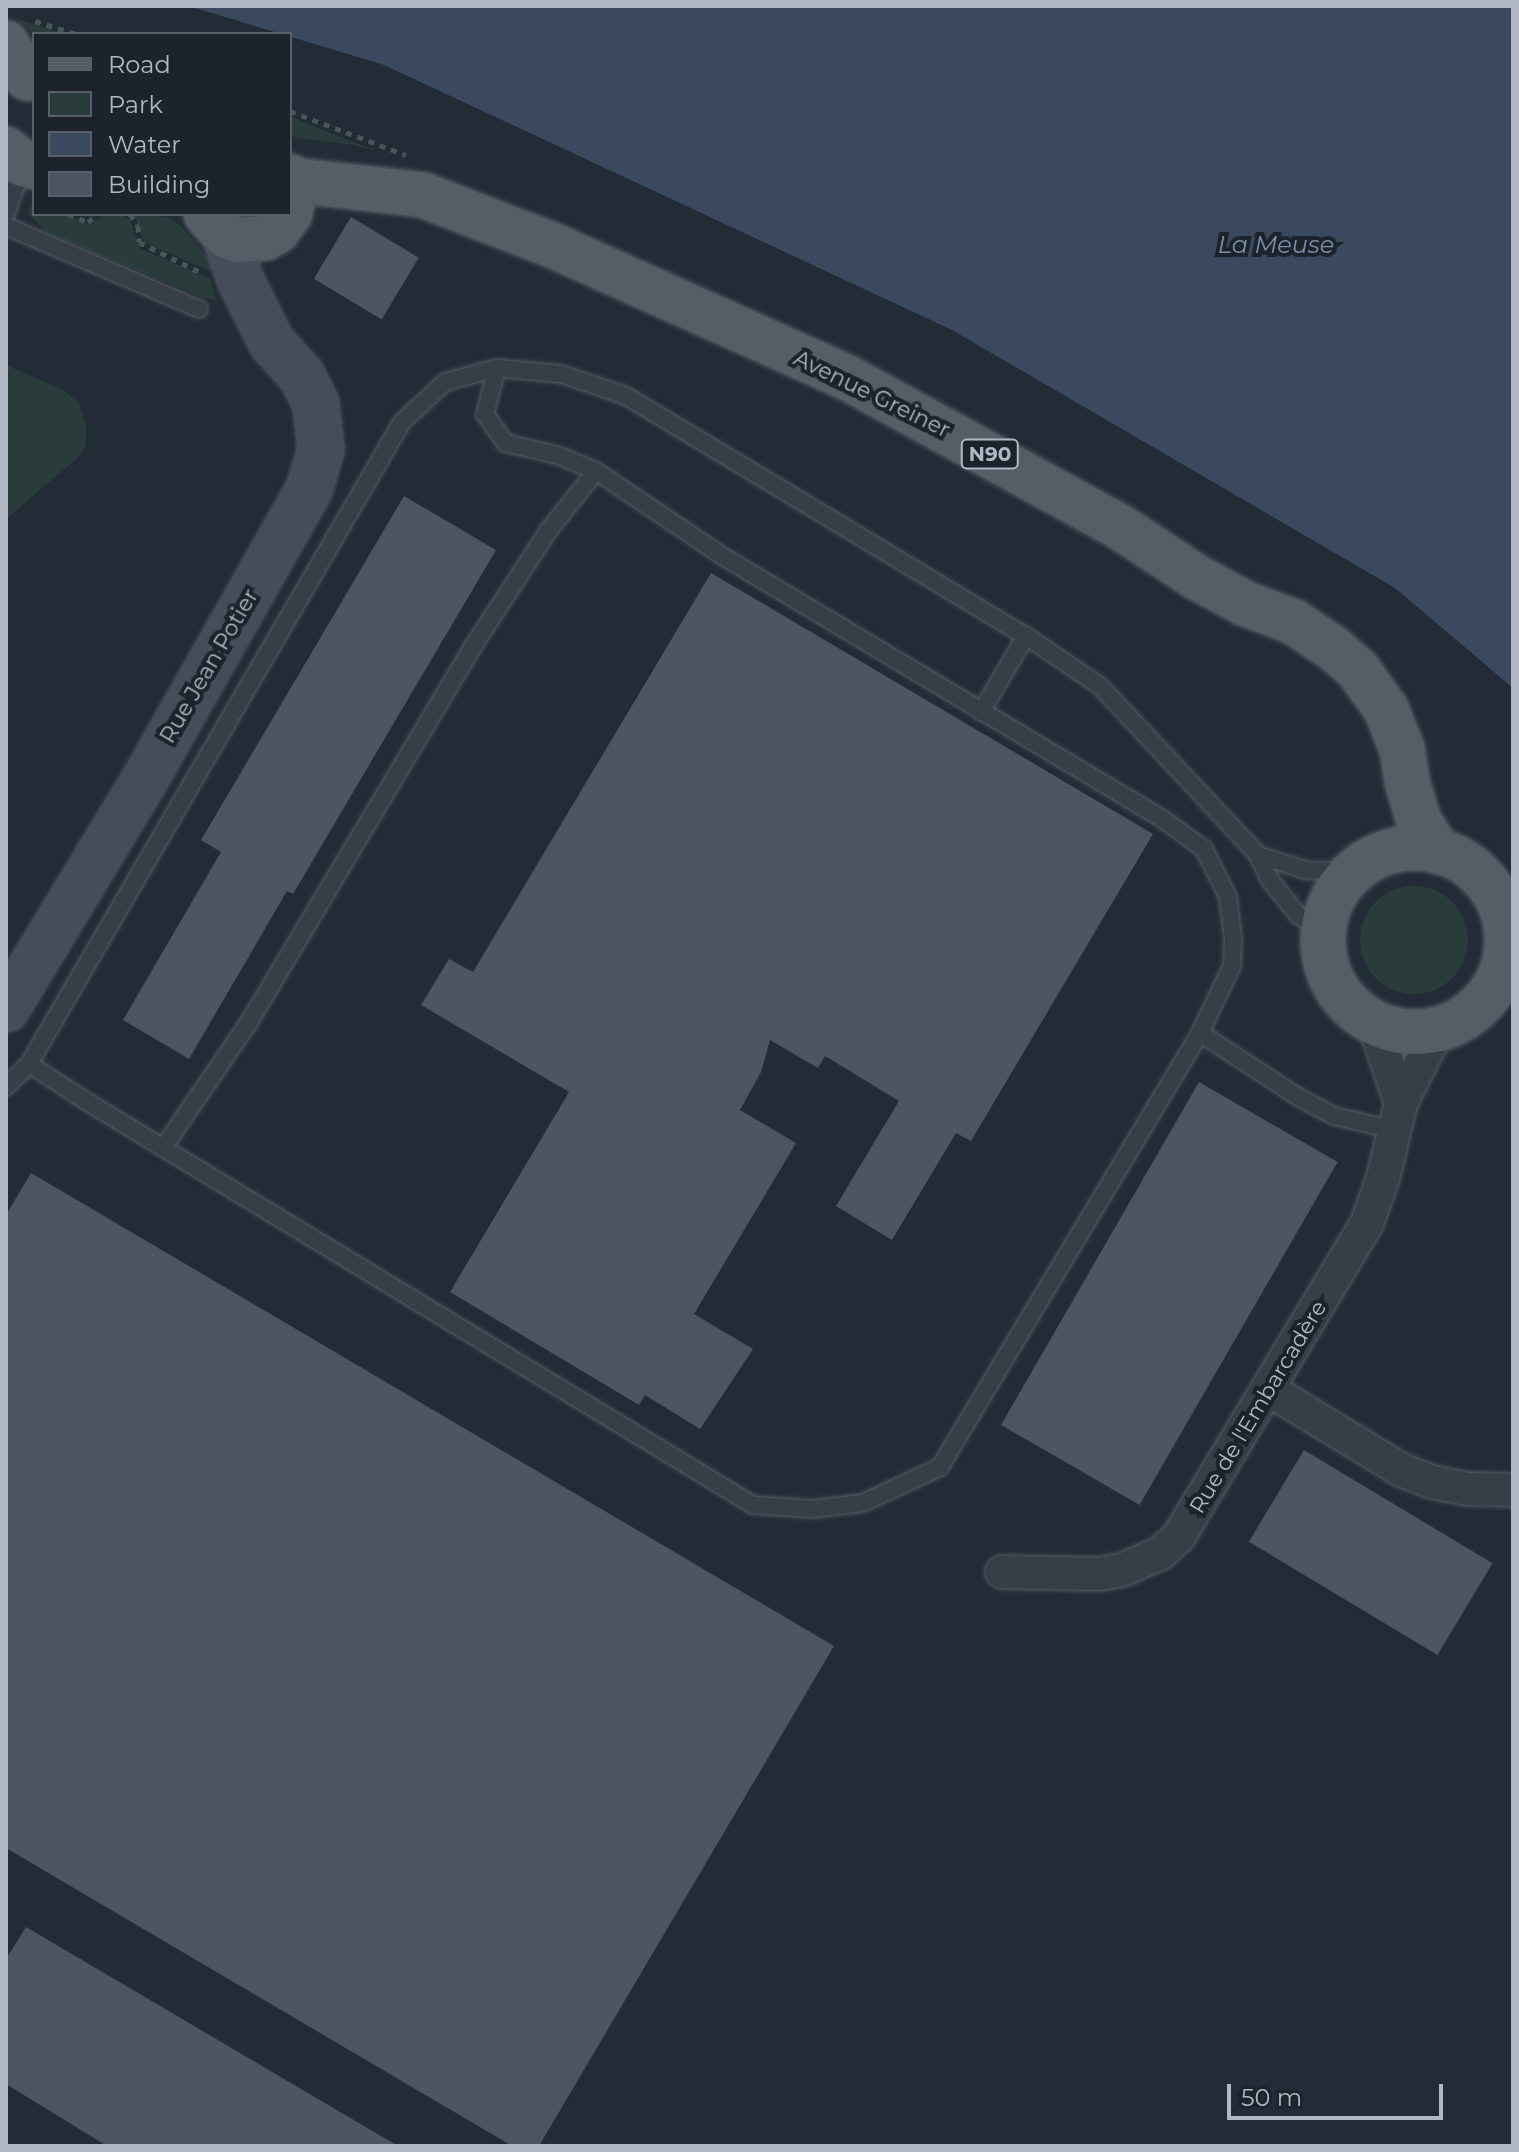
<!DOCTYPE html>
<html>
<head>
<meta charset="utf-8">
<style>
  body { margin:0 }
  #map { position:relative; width:1519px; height:2152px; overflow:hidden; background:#232c36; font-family:Montserrat,sans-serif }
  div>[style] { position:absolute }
  .green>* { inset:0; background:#293b3b }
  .round { border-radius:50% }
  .water>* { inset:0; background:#3a495d }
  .building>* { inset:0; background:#4c5662; transform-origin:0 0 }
  .path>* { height:5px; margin-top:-2.5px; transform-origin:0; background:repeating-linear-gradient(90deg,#475659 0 6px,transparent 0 12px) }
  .roads { filter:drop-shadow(0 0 2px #545b65) drop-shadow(0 0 2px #545b65) }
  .service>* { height:16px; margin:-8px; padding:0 8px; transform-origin:8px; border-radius:8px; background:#373e47 }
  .minor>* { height:32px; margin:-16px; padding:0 16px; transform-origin:16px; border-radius:16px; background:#373e47 }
  .secondary>* { height:44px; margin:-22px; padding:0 22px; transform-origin:22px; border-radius:22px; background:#454d59 }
  .primary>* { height:44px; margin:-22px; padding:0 22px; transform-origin:22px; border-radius:22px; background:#555d67 }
  .primary>.ring { margin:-22px; padding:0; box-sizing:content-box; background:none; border:44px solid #555d67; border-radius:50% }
  span { translate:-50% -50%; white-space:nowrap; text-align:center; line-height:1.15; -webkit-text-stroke:8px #1c232c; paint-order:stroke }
  .shield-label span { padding:2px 6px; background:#1c232c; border:2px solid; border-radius:6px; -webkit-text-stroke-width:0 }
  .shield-label { font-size:20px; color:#b1b8c3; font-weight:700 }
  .street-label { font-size:22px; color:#b1b8c3 }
  .water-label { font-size:24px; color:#7c8fa8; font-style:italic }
  .frame { position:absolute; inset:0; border:8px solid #b1b8c3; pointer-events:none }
  .legend { position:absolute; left:32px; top:32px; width:260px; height:184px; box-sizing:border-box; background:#1c232c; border:2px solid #585f68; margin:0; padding:10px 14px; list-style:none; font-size:24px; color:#b1b8c3 }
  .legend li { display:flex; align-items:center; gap:16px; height:40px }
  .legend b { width:40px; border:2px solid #585f68 }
  .scale { position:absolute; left:1227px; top:2084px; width:216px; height:36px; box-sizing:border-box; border:4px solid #b1b8c3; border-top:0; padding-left:10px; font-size:24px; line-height:28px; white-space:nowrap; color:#b1b8c3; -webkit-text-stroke:6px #1c232c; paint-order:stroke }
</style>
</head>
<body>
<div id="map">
  <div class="green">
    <div style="clip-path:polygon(15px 18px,64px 34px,34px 35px)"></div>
    <div style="clip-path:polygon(290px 116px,308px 124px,381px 153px,354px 145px,297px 138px,290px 135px)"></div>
    <div style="clip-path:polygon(31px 200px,34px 214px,65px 214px,90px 225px,106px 214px,122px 214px,130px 220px,139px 248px,211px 279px,216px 300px,204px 298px,48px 233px,28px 214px)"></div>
    <div style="clip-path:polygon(134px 214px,167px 217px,181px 226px,216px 267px,209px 271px,144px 242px)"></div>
    <div style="clip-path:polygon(6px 365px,63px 390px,79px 403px,86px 425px,86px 444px,82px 454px,6px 519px)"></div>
    <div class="round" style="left:1360px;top:886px;width:108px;height:108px"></div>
  </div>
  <div class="water">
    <div style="clip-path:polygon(189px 6px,1513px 6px,1513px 688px,1395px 588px,952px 330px,384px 65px)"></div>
  </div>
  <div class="building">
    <div style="left:351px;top:217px;width:79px;height:72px;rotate:31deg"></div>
    <div style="clip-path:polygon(404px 496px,496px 550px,293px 894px,287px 891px,189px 1059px,123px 1020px,221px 852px,201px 840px)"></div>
    <div style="clip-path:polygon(711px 573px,1153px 834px,971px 1141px,956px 1133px,892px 1240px,836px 1206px,899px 1101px,825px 1056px,818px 1068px,770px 1040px,761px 1072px,740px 1110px,796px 1143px,694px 1314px,753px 1349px,700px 1429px,645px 1395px,639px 1405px,450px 1292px,569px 1092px,421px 1005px,449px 959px,473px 972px)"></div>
    <div style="left:1199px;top:1082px;width:160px;height:396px;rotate:30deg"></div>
    <div style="clip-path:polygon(31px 1173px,834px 1646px,539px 2146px,512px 2146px,6px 1848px,6px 1215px)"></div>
    <div style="left:1304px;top:1450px;width:220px;height:107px;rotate:31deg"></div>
    <div style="clip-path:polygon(26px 1927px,398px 2146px,107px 2146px,6px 2084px,6px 1959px)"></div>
  </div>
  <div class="path">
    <div style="left:35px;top:21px;width:43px;rotate:17.6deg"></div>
    <div style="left:290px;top:111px;width:124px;rotate:20.8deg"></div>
    <div style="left:68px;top:214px;width:22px;rotate:22deg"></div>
    <div style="left:88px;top:222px;width:13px;rotate:-39deg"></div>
    <div style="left:130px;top:214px;width:14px;rotate:56deg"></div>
    <div style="left:138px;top:226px;width:16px;rotate:86deg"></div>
    <div style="left:139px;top:242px;width:68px;rotate:26.2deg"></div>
  </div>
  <div class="roads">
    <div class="service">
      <div style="left:6px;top:214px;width:52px;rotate:-70.9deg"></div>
      <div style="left:6px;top:226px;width:210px;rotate:23.3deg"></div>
      <div style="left:497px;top:368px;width:48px;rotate:104.6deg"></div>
      <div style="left:485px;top:414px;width:35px;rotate:55deg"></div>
      <div style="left:505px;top:443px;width:53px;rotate:13deg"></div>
      <div style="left:557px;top:455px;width:42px;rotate:22.3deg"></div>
      <div style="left:596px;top:471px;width:154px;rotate:33.9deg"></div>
      <div style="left:724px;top:557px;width:509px;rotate:30.85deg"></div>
      <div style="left:1161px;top:818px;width:53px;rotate:35.8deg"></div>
      <div style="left:1204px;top:849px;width:54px;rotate:63.4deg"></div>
      <div style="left:1228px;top:897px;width:41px;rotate:83deg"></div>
      <div style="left:1233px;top:938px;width:28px;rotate:92deg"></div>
      <div style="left:1232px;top:966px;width:74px;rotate:115.5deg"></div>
      <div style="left:1200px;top:1033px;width:506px;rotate:120.92deg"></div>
      <div style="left:940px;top:1467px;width:85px;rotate:154.9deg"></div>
      <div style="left:863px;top:1503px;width:51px;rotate:173.3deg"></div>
      <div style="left:812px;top:1509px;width:59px;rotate:-176.1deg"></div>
      <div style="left:753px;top:1505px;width:780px;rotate:-148.8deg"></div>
      <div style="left:86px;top:1101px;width:68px;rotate:-147deg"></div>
      <div style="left:29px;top:1064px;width:742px;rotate:-59.84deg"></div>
      <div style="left:402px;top:422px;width:59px;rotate:-42.9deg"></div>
      <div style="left:445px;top:382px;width:54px;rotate:-15.1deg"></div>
      <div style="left:497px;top:368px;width:64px;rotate:5.4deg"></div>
      <div style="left:561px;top:374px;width:69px;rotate:18.7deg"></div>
      <div style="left:626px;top:396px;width:466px;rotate:31deg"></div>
      <div style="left:1026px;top:636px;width:89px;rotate:34deg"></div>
      <div style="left:1100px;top:686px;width:231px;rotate:46.9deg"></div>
      <div style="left:981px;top:712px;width:88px;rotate:-59.4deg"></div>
      <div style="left:1323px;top:933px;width:32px;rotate:-144deg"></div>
      <div style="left:1297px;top:914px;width:43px;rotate:-128.5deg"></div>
      <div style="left:1270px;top:880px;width:28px;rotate:-116deg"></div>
      <div style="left:1258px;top:855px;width:49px;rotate:17.7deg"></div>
      <div style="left:1305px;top:870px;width:47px;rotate:2.4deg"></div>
      <div style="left:1200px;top:1033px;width:117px;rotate:33.1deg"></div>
      <div style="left:1298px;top:1097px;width:41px;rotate:27.8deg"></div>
      <div style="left:1334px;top:1116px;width:62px;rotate:13.1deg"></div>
      <div style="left:6px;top:1087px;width:33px;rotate:-45deg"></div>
      <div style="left:163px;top:1148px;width:150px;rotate:-55.6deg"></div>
      <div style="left:248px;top:1024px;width:438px;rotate:-59.2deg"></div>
      <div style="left:472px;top:648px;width:141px;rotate:-56.9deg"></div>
      <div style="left:549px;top:530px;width:75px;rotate:-51.5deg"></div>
    </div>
    <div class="minor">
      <div style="left:1374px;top:1023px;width:84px;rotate:71.4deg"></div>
      <div style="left:1268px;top:1389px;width:156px;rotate:31.3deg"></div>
      <div style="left:1401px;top:1470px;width:33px;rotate:21deg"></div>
      <div style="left:1432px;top:1482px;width:37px;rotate:11deg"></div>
      <div style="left:1468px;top:1489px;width:45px;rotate:1.3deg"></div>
      <div style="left:1002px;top:1572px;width:97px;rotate:1.2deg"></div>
      <div style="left:1099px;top:1574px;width:23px;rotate:-10deg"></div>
      <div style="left:1122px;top:1570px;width:43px;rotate:-23.6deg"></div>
      <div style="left:1161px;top:1553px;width:25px;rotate:-43deg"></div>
      <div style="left:1179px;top:1536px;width:365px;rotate:-59deg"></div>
      <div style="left:1367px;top:1223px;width:48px;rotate:-70.4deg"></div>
      <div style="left:1383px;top:1178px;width:77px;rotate:-76.5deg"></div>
      <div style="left:1401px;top:1103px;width:83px;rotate:-63.4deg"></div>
    </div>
    <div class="secondary">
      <div style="left:6px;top:1009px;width:264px;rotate:-58.8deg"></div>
      <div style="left:143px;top:783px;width:337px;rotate:-60.5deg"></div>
      <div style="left:309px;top:490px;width:42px;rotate:-73.3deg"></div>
      <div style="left:321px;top:450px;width:46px;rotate:-96.2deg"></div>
      <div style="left:316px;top:404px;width:33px;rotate:-117deg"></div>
      <div style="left:301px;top:375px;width:43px;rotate:-132.2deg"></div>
      <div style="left:272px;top:343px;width:72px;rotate:-116.6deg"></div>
      <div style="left:240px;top:279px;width:46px;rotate:-108.8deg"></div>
    </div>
    <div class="primary">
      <div style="left:6px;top:43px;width:41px;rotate:59deg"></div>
      <div style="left:6px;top:149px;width:23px;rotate:41deg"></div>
      <div style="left:23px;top:164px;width:11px;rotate:15deg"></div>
      <div style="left:292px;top:180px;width:132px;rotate:6.5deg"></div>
      <div style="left:423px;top:195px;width:138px;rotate:21.2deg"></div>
      <div style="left:552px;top:245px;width:325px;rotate:24.2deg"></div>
      <div style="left:848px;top:378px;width:310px;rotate:28.7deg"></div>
      <div style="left:1120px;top:527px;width:91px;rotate:33.3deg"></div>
      <div style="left:1196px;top:577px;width:55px;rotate:28.4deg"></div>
      <div style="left:1244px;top:603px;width:53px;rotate:20.8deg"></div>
      <div style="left:1294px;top:622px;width:48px;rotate:34deg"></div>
      <div style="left:1334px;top:649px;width:32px;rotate:41deg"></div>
      <div style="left:1358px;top:670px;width:48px;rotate:54.3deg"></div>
      <div style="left:1386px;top:709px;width:43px;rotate:68.2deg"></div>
      <div style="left:1402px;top:749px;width:33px;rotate:81deg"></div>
      <div style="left:1407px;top:782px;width:41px;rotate:72.9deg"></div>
      <div style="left:1419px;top:821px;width:36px;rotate:58deg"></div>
      <div style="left:206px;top:214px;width:28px;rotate:48deg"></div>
      <div style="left:225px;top:235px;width:14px;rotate:21deg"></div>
      <div style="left:238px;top:240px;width:27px;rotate:-4deg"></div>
      <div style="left:265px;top:238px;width:14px;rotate:-30deg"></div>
      <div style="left:277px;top:231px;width:22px;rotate:-54deg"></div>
      <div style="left:290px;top:213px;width:21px;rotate:-79deg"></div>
      <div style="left:294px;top:192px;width:16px;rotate:-104deg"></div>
      <div class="ring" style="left:1323px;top:848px;width:140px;height:140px"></div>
    </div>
  </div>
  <div class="shield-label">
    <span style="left:990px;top:454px">N90</span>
  </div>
  <div class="street-label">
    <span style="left:872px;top:394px;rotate:26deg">Avenue Greiner</span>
    <span style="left:209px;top:666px;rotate:-60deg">Rue Jean Potier</span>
    <span style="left:1258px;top:1407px;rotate:-59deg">Rue de l'Embarcadère</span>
  </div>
  <div class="water-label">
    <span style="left:1276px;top:245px">La Meuse</span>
  </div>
  <div class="frame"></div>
  <ul class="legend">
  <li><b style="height:10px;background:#555d67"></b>Road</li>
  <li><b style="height:22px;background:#293b3b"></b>Park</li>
  <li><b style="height:22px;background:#3a495d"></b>Water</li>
  <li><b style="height:22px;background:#4c5662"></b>Building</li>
  </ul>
  <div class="scale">50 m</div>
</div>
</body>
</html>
